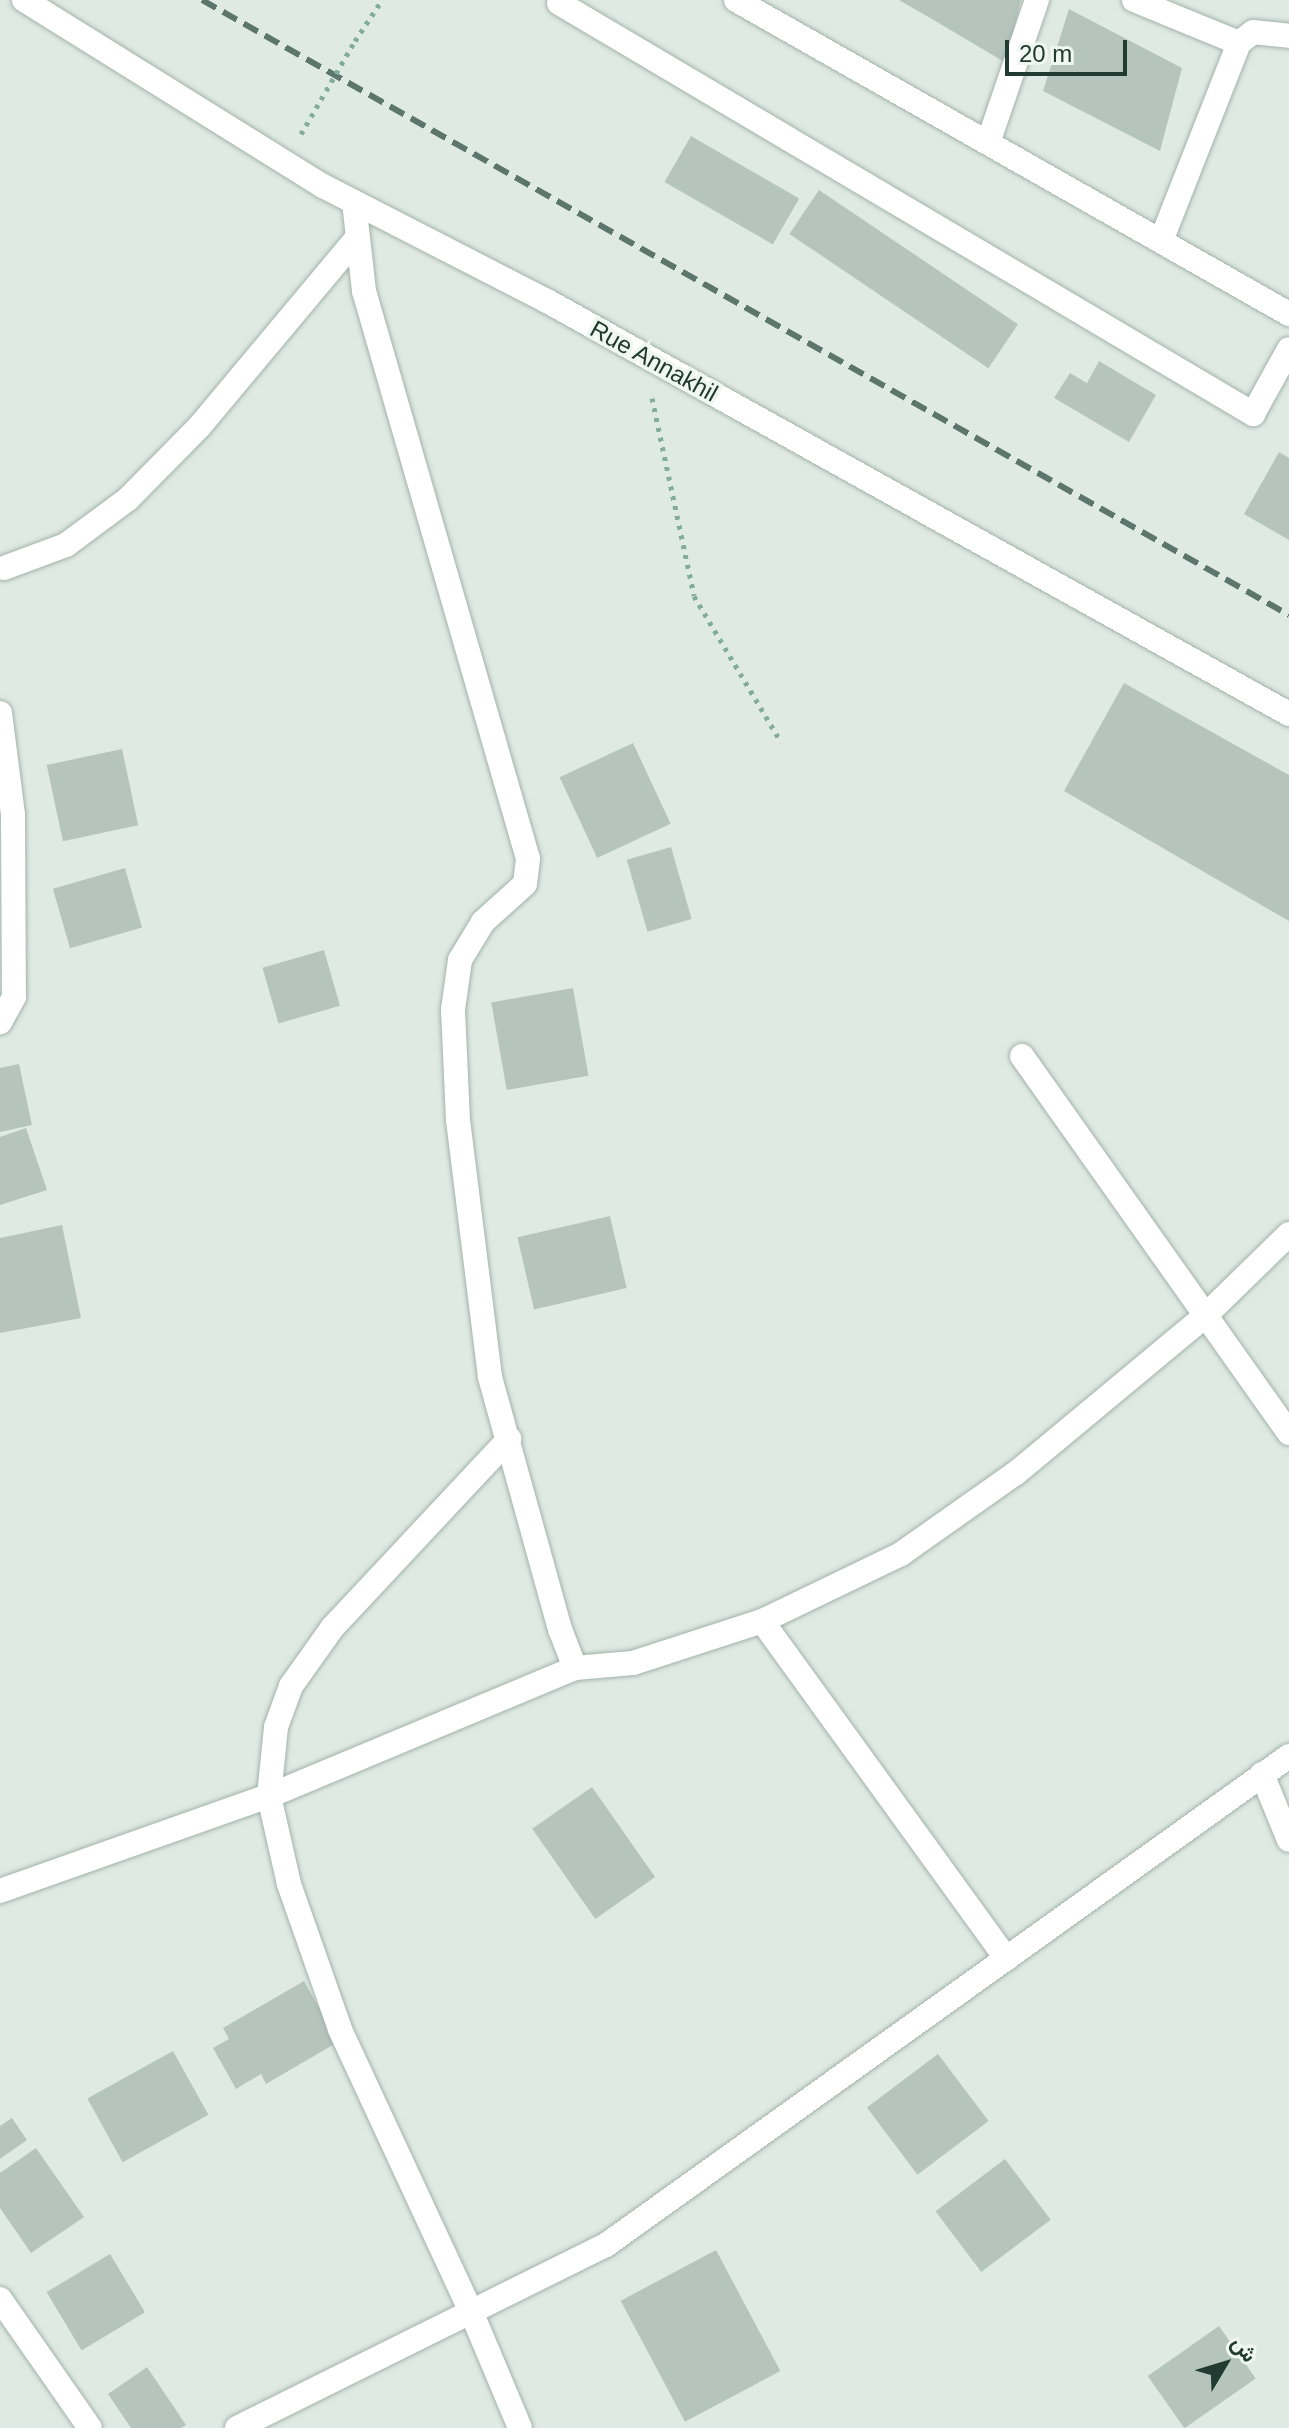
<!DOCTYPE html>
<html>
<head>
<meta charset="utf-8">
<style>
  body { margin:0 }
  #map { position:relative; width:1289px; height:2428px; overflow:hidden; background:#e0eae5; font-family:Arial,Vazirmatn,sans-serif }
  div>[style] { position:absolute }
  .building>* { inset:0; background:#b5c5be; transform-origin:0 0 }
  .path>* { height:5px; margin-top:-2.5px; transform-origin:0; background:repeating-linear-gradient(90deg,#82ac9d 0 4px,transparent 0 10px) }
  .roads { filter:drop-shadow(0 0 2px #a3b2ac) drop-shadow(0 0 2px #a3b2ac) }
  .service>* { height:24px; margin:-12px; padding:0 12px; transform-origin:12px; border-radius:12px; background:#fff }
  .minor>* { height:24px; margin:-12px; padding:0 12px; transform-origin:12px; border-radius:12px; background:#fff }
  .tertiary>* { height:24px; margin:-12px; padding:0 12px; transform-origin:12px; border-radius:12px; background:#fff }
  .secondary>* { height:24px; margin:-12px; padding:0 12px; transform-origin:12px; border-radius:12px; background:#fff }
  .rail>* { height:6px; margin-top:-3px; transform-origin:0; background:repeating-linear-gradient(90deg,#5c756d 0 16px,transparent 0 24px) }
  .path-bridge>* { height:5px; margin-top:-2.5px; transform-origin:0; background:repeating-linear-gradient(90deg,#82ac9d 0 4px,transparent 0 10px) }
  span { translate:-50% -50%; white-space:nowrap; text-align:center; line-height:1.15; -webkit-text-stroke:7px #f0f7f3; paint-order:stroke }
  .street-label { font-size:24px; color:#213a32 }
  .north { position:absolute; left:1185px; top:2324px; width:80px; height:80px; -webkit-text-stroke:6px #f0f7f3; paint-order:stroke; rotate:52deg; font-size:22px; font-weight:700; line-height:32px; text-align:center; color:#213a32 }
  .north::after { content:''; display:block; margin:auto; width:28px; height:36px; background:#213a32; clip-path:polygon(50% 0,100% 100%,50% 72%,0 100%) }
  .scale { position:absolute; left:1005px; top:40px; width:122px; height:36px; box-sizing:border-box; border:4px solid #213a32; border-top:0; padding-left:10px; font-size:24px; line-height:28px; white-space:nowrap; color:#213a32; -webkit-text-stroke:6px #f0f7f3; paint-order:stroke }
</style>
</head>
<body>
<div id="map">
  <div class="building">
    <div style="clip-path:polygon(899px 0,1021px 0,1006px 63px,937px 22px)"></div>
    <div style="clip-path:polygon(1069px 9px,1182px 68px,1160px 151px,1043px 91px)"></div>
    <div style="left:691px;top:136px;width:125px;height:53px;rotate:30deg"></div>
    <div style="left:819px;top:190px;width:240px;height:53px;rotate:34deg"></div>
    <div style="clip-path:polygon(1099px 361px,1156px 395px,1129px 442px,1054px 398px,1070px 373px,1087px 383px)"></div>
    <div style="clip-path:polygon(1279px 452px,1289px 458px,1289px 540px,1244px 514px)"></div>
    <div style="clip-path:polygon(1124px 683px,1289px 775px,1289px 921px,1064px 791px)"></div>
    <div style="left:633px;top:743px;width:89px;height:81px;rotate:65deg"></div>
    <div style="left:122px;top:749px;width:78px;height:77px;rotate:78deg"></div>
    <div style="left:671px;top:847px;width:75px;height:46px;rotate:74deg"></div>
    <div style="left:125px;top:868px;width:62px;height:75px;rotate:74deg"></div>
    <div style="left:324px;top:950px;width:58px;height:64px;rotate:74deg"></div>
    <div style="left:573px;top:988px;width:89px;height:83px;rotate:80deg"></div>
    <div style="clip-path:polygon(19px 1064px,32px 1125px,0 1132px,0 1068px)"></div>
    <div style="clip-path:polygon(26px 1128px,47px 1190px,0 1205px,0 1137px)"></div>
    <div style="left:610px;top:1216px;width:74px;height:95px;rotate:77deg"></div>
    <div style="clip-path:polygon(62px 1225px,81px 1318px,0 1333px,0 1238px)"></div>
    <div style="left:592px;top:1787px;width:110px;height:73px;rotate:55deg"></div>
    <div style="clip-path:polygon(304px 1981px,338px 2042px,266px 2084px,261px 2074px,236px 2089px,213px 2048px,229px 2039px,223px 2028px)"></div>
    <div style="left:173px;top:2051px;width:73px;height:98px;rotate:61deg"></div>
    <div style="left:938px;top:2054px;width:84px;height:89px;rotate:53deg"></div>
    <div style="clip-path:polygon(12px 2118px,27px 2140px,0 2159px,0 2126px)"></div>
    <div style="clip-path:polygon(36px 2148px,84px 2217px,31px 2253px,0 2208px,0 2173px)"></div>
    <div style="left:1005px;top:2159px;width:76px;height:87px;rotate:53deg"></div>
    <div style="left:716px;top:2250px;width:137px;height:108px;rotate:62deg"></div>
    <div style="left:110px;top:2254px;width:68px;height:74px;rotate:59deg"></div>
    <div style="left:1219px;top:2326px;width:64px;height:87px;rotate:55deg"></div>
    <div style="clip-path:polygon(147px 2367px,186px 2425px,181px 2428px,131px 2428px,108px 2394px)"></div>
  </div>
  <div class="path">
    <div style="left:355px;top:41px;width:49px;rotate:-56.6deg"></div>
    <div style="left:652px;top:398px;width:202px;rotate:78deg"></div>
    <div style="left:694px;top:596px;width:170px;rotate:59.2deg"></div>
  </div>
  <div class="roads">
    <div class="service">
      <div style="left:559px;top:3px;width:807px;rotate:30.63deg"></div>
      <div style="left:1253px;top:414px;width:74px;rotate:-61deg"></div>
      <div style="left:988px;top:143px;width:151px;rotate:-71.1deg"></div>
      <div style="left:4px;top:568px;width:66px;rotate:-20.4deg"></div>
      <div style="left:66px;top:545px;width:77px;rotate:-36.6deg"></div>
      <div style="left:128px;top:499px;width:101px;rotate:-45.4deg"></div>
      <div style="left:199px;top:427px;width:246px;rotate:-50.1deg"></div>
      <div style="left:0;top:713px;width:103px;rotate:82.7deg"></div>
      <div style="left:13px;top:815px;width:182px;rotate:89.7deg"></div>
      <div style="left:14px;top:997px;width:29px;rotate:119deg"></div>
      <div style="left:1022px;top:1056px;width:462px;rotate:54.7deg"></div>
      <div style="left:762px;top:1621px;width:417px;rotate:54.1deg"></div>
      <div style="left:560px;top:1629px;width:42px;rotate:69deg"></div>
      <div style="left:575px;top:1668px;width:58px;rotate:-4.9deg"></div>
      <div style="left:633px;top:1663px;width:136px;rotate:-18deg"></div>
      <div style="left:762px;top:1621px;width:154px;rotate:-25.7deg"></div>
      <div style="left:901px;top:1554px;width:141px;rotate:-35.2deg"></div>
      <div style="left:1016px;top:1473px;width:247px;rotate:-39.7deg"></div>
      <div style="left:1206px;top:1315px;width:116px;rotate:-44.3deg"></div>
      <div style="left:1262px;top:1774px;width:71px;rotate:67.8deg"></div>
      <div style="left:0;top:1891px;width:285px;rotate:-19.5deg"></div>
      <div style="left:269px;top:1796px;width:332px;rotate:-22.7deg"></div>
      <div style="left:0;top:2299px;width:157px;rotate:55.1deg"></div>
      <div style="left:473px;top:2316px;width:121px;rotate:67.2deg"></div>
    </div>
    <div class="minor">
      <div style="left:1134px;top:0;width:113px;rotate:22.3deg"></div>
      <div style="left:354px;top:202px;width:90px;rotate:83.6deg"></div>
      <div style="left:364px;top:291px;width:591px;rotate:73.89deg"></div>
      <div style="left:528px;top:859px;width:25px;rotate:97deg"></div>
      <div style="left:525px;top:884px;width:57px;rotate:137.9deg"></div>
      <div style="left:483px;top:922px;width:44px;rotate:121.2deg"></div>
      <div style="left:460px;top:960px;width:50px;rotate:98deg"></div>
      <div style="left:453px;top:1010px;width:110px;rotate:87.4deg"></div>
      <div style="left:458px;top:1120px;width:259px;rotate:82.9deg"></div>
      <div style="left:490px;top:1377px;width:262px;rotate:74.5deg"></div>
      <div style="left:1161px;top:241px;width:213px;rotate:-68.5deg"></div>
      <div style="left:1239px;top:43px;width:18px;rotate:-38deg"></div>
      <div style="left:1253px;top:32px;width:36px;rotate:6deg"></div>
      <div style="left:473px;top:2316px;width:316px;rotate:-114.9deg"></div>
      <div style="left:340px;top:2029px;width:154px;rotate:-109.4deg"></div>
      <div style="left:289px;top:1884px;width:90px;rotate:-102.8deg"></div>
      <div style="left:269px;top:1796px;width:69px;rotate:-84.2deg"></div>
      <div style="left:276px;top:1727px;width:44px;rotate:-69.9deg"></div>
      <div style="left:291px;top:1686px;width:72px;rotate:-54.6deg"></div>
      <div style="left:333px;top:1627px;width:258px;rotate:-46.9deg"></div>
      <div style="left:237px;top:2428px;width:412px;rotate:-26.4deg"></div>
      <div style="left:606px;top:2245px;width:840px;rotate:-35.6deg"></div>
    </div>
    <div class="tertiary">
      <div style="left:24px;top:0;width:352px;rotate:31.9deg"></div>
      <div style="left:323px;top:186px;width:252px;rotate:27.2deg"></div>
      <div style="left:547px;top:301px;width:849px;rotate:29.1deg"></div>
    </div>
    <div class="secondary">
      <div style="left:736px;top:0;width:636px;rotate:29.59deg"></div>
    </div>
  </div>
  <div class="rail">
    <div style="left:202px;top:0;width:1249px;rotate:29.5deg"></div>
  </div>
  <div class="path-bridge">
    <div style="left:301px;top:134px;width:108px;rotate:-59.9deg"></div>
  </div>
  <div class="street-label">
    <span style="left:654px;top:361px;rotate:29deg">Rue Annakhil</span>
  </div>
  <div class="north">ش</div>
  <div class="scale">20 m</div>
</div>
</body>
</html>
